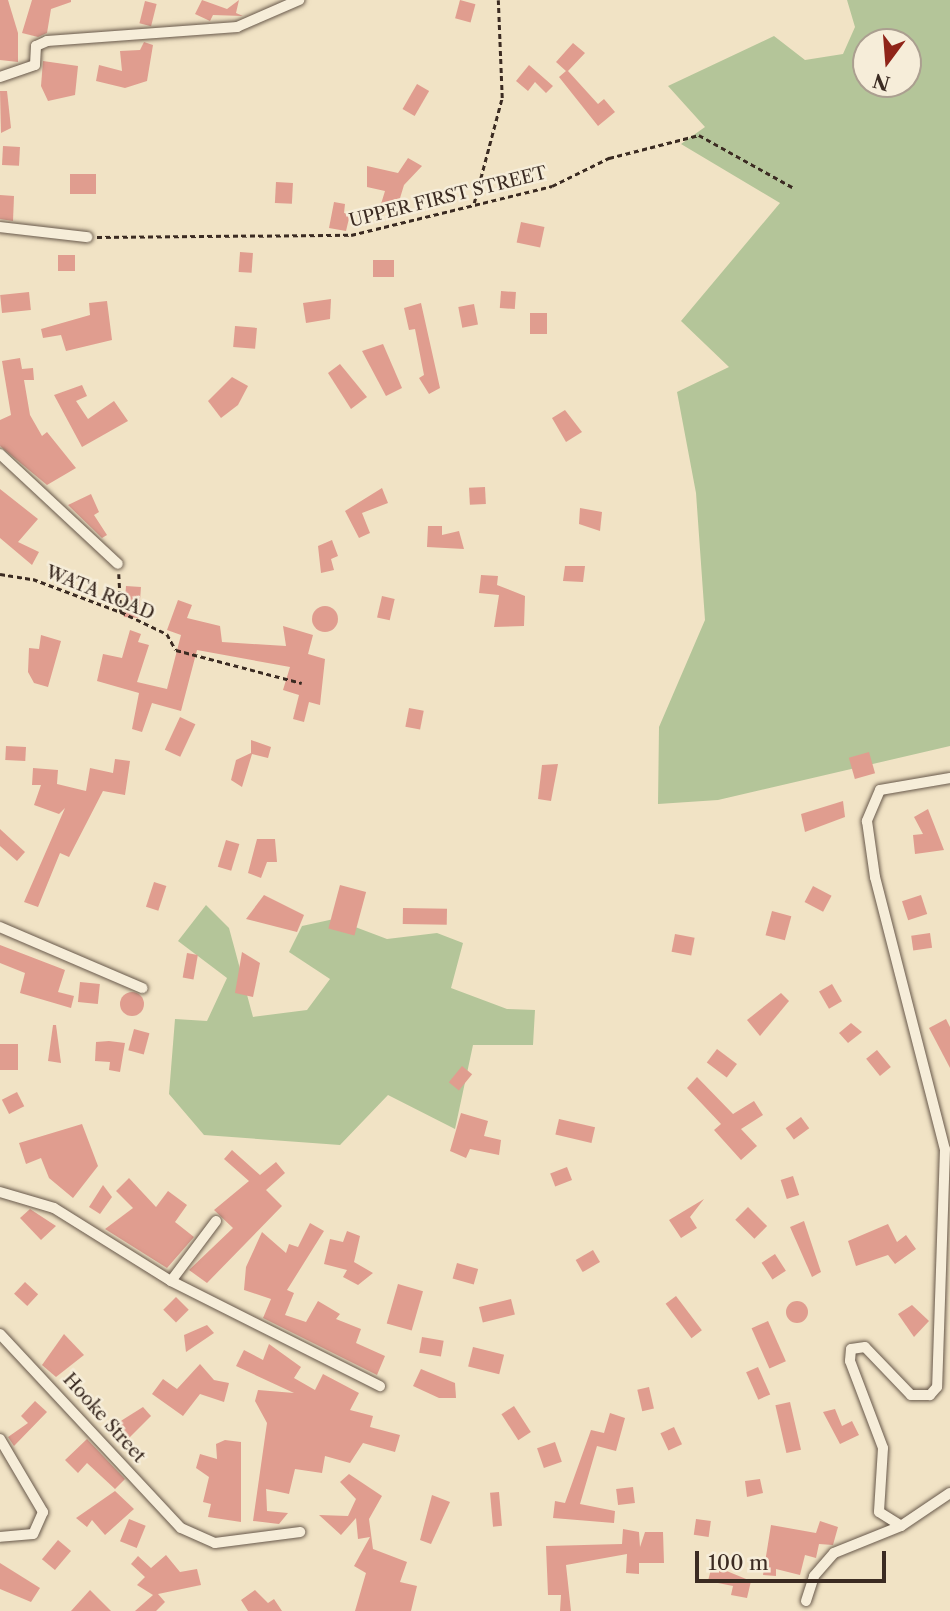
<!DOCTYPE html>
<html>
<head>
<meta charset="utf-8">
<style>
  body { margin:0 }
  #map { position:relative; width:950px; height:1611px; overflow:hidden; background:#f1e3c5; font-family:"Libre Caslon Text",serif }
  div>[style] { position:absolute }
  .green>* { inset:0; background:#b4c599 }
  .building>* { inset:0; background:#e09d8f; transform-origin:0 0 }
  .round { border-radius:50% }
  .path>* { height:2.5px; margin-top:-1.25px; transform-origin:0; background:repeating-linear-gradient(90deg,#3b2b22 0 5px,transparent 0 8.5px) }
  .roads { filter:drop-shadow(0 0 2px #68594b) drop-shadow(0 0 2px #68594b) }
  .minor>* { height:10px; margin:-5px; padding:0 5px; transform-origin:5px; border-radius:5px; background:#f6edd9 }
  span { translate:-50% -50%; white-space:nowrap; text-align:center; line-height:1.15; -webkit-text-stroke:5px #f6edd9; paint-order:stroke }
  .street-label { font-size:18px; color:#3b2b22 }
  .north { position:absolute; left:852px; top:28px; width:70px; height:70px; box-sizing:border-box; background:#f6edd9; border:2px solid #ab9f90; border-radius:50%; rotate:196deg; font-size:19px; font-weight:700; line-height:28px; text-align:center; color:#3b2b22 }
  .north::after { content:''; display:block; margin:auto; width:24px; height:32px; background:#8f2418; clip-path:polygon(50% 0,100% 100%,50% 72%,0 100%) }
  .scale { position:absolute; left:695px; top:1551px; width:191px; height:32px; box-sizing:border-box; border:4px solid #3b2b22; border-top:0; padding-left:9px; font-size:21px; line-height:24px; white-space:nowrap; color:#3b2b22; -webkit-text-stroke:5px #f6edd9; paint-order:stroke }
</style>
</head>
<body>
<div id="map">
  <div class="green">
    <div style="clip-path:polygon(evenodd,847px 0,950px 0,950px 746px,718px 800px,658px 804px,659px 727px,705px 620px,696px 493px,677px 392px,729px 367px,681px 321px,780px 203px,681px 144px,705px 127px,668px 86px,774px 36px,805px 60px,843px 54px,855px 27px,847px 0,866px 42px,908px 42px,908px 84px,866px 84px,866px 42px)"></div>
    <div style="clip-path:polygon(206px 905px,229px 928px,253px 1017px,307px 1010px,330px 979px,289px 952px,302px 926px,334px 919px,387px 939px,437px 933px,463px 943px,451px 988px,507px 1009px,535px 1010px,533px 1045px,473px 1045px,455px 1129px,388px 1095px,340px 1145px,204px 1135px,169px 1094px,175px 1019px,207px 1021px,227px 978px,178px 941px)"></div>
  </div>
  <div class="building">
    <div style="clip-path:polygon(0 0,8px 0,18px 33px,18px 62px,0 60px)"></div>
    <div style="clip-path:polygon(32px 0,71px 0,71px 2px,51px 9px,47px 33px,38px 37px,22px 33px)"></div>
    <div style="clip-path:polygon(202px 0,227px 9px,239px 0,236px 13px,243px 16px,213px 15px,210px 21px,195px 14px)"></div>
    <div style="left:460px;top:0;width:16px;height:19px;rotate:15deg"></div>
    <div style="left:145px;top:1px;width:12px;height:23px;rotate:14deg"></div>
    <div style="clip-path:polygon(144px 42px,153px 45px,147px 81px,125px 88px,96px 81px,99px 65px,122px 71px,120px 51px,140px 50px)"></div>
    <div style="clip-path:polygon(573px 43px,585px 53px,568px 71px,598px 104px,604px 99px,615px 112px,598px 126px,559px 77px,566px 71px,556px 62px)"></div>
    <div style="clip-path:polygon(43px 61px,78px 66px,75px 95px,48px 101px,41px 86px)"></div>
    <div style="clip-path:polygon(529px 65px,553px 86px,546px 93px,535px 82px,528px 91px,516px 81px)"></div>
    <div style="left:417px;top:84px;width:14px;height:29px;rotate:30deg"></div>
    <div style="clip-path:polygon(0 91px,7px 91px,11px 128px,1px 133px)"></div>
    <div style="left:3px;top:146px;width:17px;height:19px;rotate:3deg"></div>
    <div style="clip-path:polygon(408px 158px,422px 166px,404px 185px,397px 208px,381px 204px,385px 191px,367px 187px,367px 166px,398px 173px)"></div>
    <div style="left:70px;top:174px;width:26px;height:20px"></div>
    <div style="left:276px;top:182px;width:17px;height:21px;rotate:3deg"></div>
    <div style="clip-path:polygon(0 195px,14px 196px,13px 221px,0 219px)"></div>
    <div style="clip-path:polygon(334px 202px,345px 204px,344px 213px,350px 214px,346px 231px,329px 228px)"></div>
    <div style="left:521px;top:222px;width:24px;height:21px;rotate:12deg"></div>
    <div style="left:240px;top:252px;width:13px;height:20px;rotate:4deg"></div>
    <div style="left:58px;top:255px;width:17px;height:16px"></div>
    <div style="left:373px;top:260px;width:21px;height:17px"></div>
    <div style="left:501px;top:291px;width:15px;height:17px;rotate:4deg"></div>
    <div style="left:29px;top:292px;width:18px;height:29px;rotate:84deg"></div>
    <div style="clip-path:polygon(331px 299px,330px 319px,306px 323px,303px 303px)"></div>
    <div style="clip-path:polygon(107px 301px,112px 340px,66px 351px,61px 335px,43px 338px,41px 329px,90px 315px,89px 303px)"></div>
    <div style="clip-path:polygon(421px 303px,440px 388px,429px 394px,419px 378px,424px 375px,415px 329px,409px 330px,404px 308px)"></div>
    <div style="left:474px;top:304px;width:21px;height:16px;rotate:79deg"></div>
    <div style="left:530px;top:313px;width:17px;height:21px"></div>
    <div style="left:235px;top:326px;width:22px;height:21px;rotate:5deg"></div>
    <div style="clip-path:polygon(383px 344px,402px 388px,386px 396px,362px 351px)"></div>
    <div style="clip-path:polygon(20px 358px,22px 369px,33px 368px,34px 380px,24px 380px,30px 415px,42px 436px,47px 432px,76px 468px,47px 485px,0 446px,0 420px,11px 415px,2px 361px)"></div>
    <div style="clip-path:polygon(340px 364px,367px 397px,351px 409px,328px 373px)"></div>
    <div style="clip-path:polygon(232px 377px,248px 386px,238px 405px,221px 418px,208px 401px)"></div>
    <div style="clip-path:polygon(82px 385px,87px 396px,76px 401px,88px 419px,114px 401px,128px 421px,82px 447px,54px 395px)"></div>
    <div style="clip-path:polygon(565px 410px,582px 432px,566px 442px,552px 418px)"></div>
    <div style="left:485px;top:487px;width:17px;height:16px;rotate:87deg"></div>
    <div style="clip-path:polygon(382px 488px,388px 503px,362px 513px,370px 533px,359px 538px,345px 511px)"></div>
    <div style="clip-path:polygon(0 489px,38px 519px,18px 542px,39px 552px,32px 565px,0 538px)"></div>
    <div style="clip-path:polygon(91px 494px,99px 512px,94px 515px,107px 535px,102px 538px,68px 505px)"></div>
    <div style="clip-path:polygon(580px 508px,602px 512px,600px 531px,579px 524px)"></div>
    <div style="clip-path:polygon(428px 526px,442px 526px,442px 535px,459px 531px,464px 549px,427px 547px)"></div>
    <div style="clip-path:polygon(332px 540px,338px 556px,331px 559px,334px 570px,321px 573px,318px 546px)"></div>
    <div style="clip-path:polygon(565px 566px,585px 566px,583px 582px,563px 581px)"></div>
    <div style="clip-path:polygon(481px 575px,498px 576px,497px 585px,525px 596px,524px 626px,494px 627px,499px 595px,479px 593px)"></div>
    <div style="left:126px;top:586px;width:15px;height:31px;rotate:4deg"></div>
    <div style="left:382px;top:596px;width:13px;height:22px;rotate:13deg"></div>
    <div style="clip-path:polygon(178px 600px,192px 605px,187px 618px,220px 626px,222px 642px,286px 646px,283px 626px,313px 635px,308px 654px,325px 659px,320px 705px,309px 702px,304px 722px,293px 719px,299px 695px,283px 690px,290px 667px,197px 650px,181px 711px,152px 703px,142px 732px,132px 729px,139px 693px,97px 681px,103px 654px,122px 658px,130px 630px,141px 634px,138px 642px,149px 645px,137px 682px,167px 689px,181px 635px,167px 630px)"></div>
    <div class="round" style="left:312px;top:606px;width:26px;height:26px"></div>
    <div style="clip-path:polygon(41px 635px,61px 641px,48px 687px,34px 683px,28px 672px,29px 648px,39px 649px)"></div>
    <div style="left:409px;top:708px;width:15px;height:19px;rotate:11deg"></div>
    <div style="left:180px;top:717px;width:17px;height:36px;rotate:25deg"></div>
    <div style="clip-path:polygon(251px 740px,271px 747px,268px 758px,252px 754px,242px 787px,231px 780px,236px 760px,251px 753px)"></div>
    <div style="left:6px;top:746px;width:20px;height:14px;rotate:3deg"></div>
    <div style="left:869px;top:752px;width:22px;height:21px;rotate:74deg"></div>
    <div style="clip-path:polygon(115px 759px,130px 761px,125px 795px,103px 791px,69px 857px,60px 853px,38px 907px,24px 902px,65px 808px,59px 814px,34px 805px,41px 785px,32px 785px,33px 768px,58px 770px,57px 784px,86px 791px,90px 768px,113px 773px)"></div>
    <div style="clip-path:polygon(558px 764px,551px 801px,538px 799px,542px 765px)"></div>
    <div style="clip-path:polygon(843px 801px,845px 817px,805px 832px,801px 814px)"></div>
    <div style="clip-path:polygon(928px 809px,944px 850px,915px 854px,913px 835px,923px 834px,914px 817px)"></div>
    <div style="clip-path:polygon(0 829px,25px 852px,17px 861px,0 846px)"></div>
    <div style="clip-path:polygon(257px 839px,275px 839px,277px 862px,267px 862px,261px 878px,248px 873px)"></div>
    <div style="left:226px;top:840px;width:14px;height:28px;rotate:17deg"></div>
    <div style="left:154px;top:882px;width:13px;height:26px;rotate:18deg"></div>
    <div style="left:340px;top:885px;width:27px;height:45px;rotate:15deg"></div>
    <div style="left:813px;top:886px;width:21px;height:18px;rotate:28deg"></div>
    <div style="clip-path:polygon(264px 895px,304px 915px,297px 932px,246px 919px)"></div>
    <div style="left:921px;top:895px;width:20px;height:20px;rotate:72deg"></div>
    <div style="left:403px;top:908px;width:44px;height:16px;rotate:1deg"></div>
    <div style="left:772px;top:911px;width:20px;height:25px;rotate:15deg"></div>
    <div style="left:930px;top:933px;width:15px;height:19px;rotate:82deg"></div>
    <div style="left:675px;top:934px;width:20px;height:18px;rotate:11deg"></div>
    <div style="clip-path:polygon(0 945px,65px 970px,58px 992px,74px 996px,71px 1008px,20px 993px,25px 973px,0 963px)"></div>
    <div style="clip-path:polygon(242px 952px,260px 963px,253px 997px,235px 993px)"></div>
    <div style="left:187px;top:953px;width:11px;height:25px;rotate:10deg"></div>
    <div style="left:80px;top:982px;width:20px;height:20px;rotate:6deg"></div>
    <div style="left:832px;top:984px;width:20px;height:15px;rotate:60deg"></div>
    <div class="round" style="left:120px;top:992px;width:24px;height:24px"></div>
    <div style="clip-path:polygon(781px 993px,789px 1001px,760px 1036px,747px 1020px)"></div>
    <div style="clip-path:polygon(946px 1019px,950px 1027px,950px 1068px,929px 1028px)"></div>
    <div style="clip-path:polygon(851px 1023px,862px 1032px,848px 1043px,839px 1033px)"></div>
    <div style="clip-path:polygon(53px 1025px,56px 1025px,61px 1063px,48px 1061px)"></div>
    <div style="left:134px;top:1029px;width:16px;height:22px;rotate:15deg"></div>
    <div style="clip-path:polygon(109px 1041px,125px 1043px,120px 1072px,109px 1070px,110px 1062px,95px 1061px,96px 1042px)"></div>
    <div style="left:0;top:1044px;width:18px;height:26px"></div>
    <div style="left:717px;top:1049px;width:25px;height:17px;rotate:37deg"></div>
    <div style="left:877px;top:1050px;width:22px;height:14px;rotate:51deg"></div>
    <div style="left:462px;top:1066px;width:13px;height:21px;rotate:39deg"></div>
    <div style="clip-path:polygon(697px 1077px,733px 1114px,754px 1101px,763px 1115px,741px 1129px,757px 1146px,741px 1160px,714px 1130px,721px 1124px,687px 1088px)"></div>
    <div style="left:17px;top:1092px;width:16px;height:17px;rotate:63deg"></div>
    <div style="clip-path:polygon(461px 1113px,488px 1121px,484px 1136px,501px 1140px,499px 1155px,470px 1149px,466px 1158px,450px 1151px)"></div>
    <div style="left:801px;top:1117px;width:14px;height:19px;rotate:54deg"></div>
    <div style="left:559px;top:1119px;width:37px;height:16px;rotate:13deg"></div>
    <div style="clip-path:polygon(82px 1124px,98px 1166px,73px 1198px,49px 1178px,41px 1158px,26px 1164px,19px 1143px)"></div>
    <div style="clip-path:polygon(232px 1150px,260px 1175px,276px 1162px,285px 1173px,266px 1190px,282px 1206px,207px 1283px,189px 1270px,233px 1228px,214px 1210px,249px 1181px,224px 1159px)"></div>
    <div style="left:567px;top:1167px;width:14px;height:18px;rotate:69deg"></div>
    <div style="left:793px;top:1176px;width:20px;height:13px;rotate:72deg"></div>
    <div style="clip-path:polygon(129px 1178px,156px 1207px,168px 1191px,187px 1205px,175px 1222px,194px 1237px,167px 1268px,105px 1229px,133px 1208px,116px 1191px)"></div>
    <div style="clip-path:polygon(103px 1185px,112px 1197px,100px 1214px,89px 1207px)"></div>
    <div style="clip-path:polygon(704px 1199px,690px 1217px,697px 1228px,681px 1238px,669px 1220px)"></div>
    <div style="left:748px;top:1207px;width:27px;height:18px;rotate:45deg"></div>
    <div style="clip-path:polygon(30px 1209px,56px 1226px,41px 1240px,20px 1218px)"></div>
    <div style="clip-path:polygon(804px 1221px,821px 1272px,812px 1277px,790px 1227px)"></div>
    <div style="clip-path:polygon(310px 1223px,324px 1231px,287px 1290px,294px 1293px,285px 1315px,306px 1322px,318px 1301px,340px 1314px,336px 1319px,361px 1329px,356px 1343px,385px 1356px,377px 1375px,263px 1318px,271px 1299px,244px 1290px,246px 1267px,262px 1232px,286px 1253px,289px 1244px,298px 1247px)"></div>
    <div style="clip-path:polygon(888px 1224px,897px 1242px,906px 1235px,916px 1249px,895px 1264px,888px 1255px,856px 1266px,848px 1241px)"></div>
    <div style="clip-path:polygon(347px 1231px,360px 1236px,354px 1262px,373px 1273px,358px 1285px,343px 1277px,347px 1270px,324px 1264px,330px 1239px,343px 1242px)"></div>
    <div style="left:593px;top:1250px;width:14px;height:20px;rotate:60deg"></div>
    <div style="left:775px;top:1254px;width:20px;height:16px;rotate:57deg"></div>
    <div style="left:457px;top:1263px;width:22px;height:16px;rotate:16deg"></div>
    <div style="left:25px;top:1282px;width:18px;height:16px;rotate:43deg"></div>
    <div style="left:398px;top:1284px;width:26px;height:41px;rotate:16deg"></div>
    <div style="left:676px;top:1296px;width:43px;height:13px;rotate:53deg"></div>
    <div style="left:176px;top:1297px;width:18px;height:18px;rotate:45deg"></div>
    <div style="left:511px;top:1299px;width:16px;height:33px;rotate:76deg"></div>
    <div class="round" style="left:786px;top:1301px;width:22px;height:22px"></div>
    <div style="clip-path:polygon(912px 1305px,929px 1321px,914px 1337px,898px 1314px)"></div>
    <div style="left:768px;top:1321px;width:44px;height:18px;rotate:66deg"></div>
    <div style="clip-path:polygon(207px 1325px,214px 1333px,186px 1352px,184px 1335px)"></div>
    <div style="clip-path:polygon(64px 1334px,84px 1355px,56px 1377px,42px 1365px)"></div>
    <div style="left:422px;top:1337px;width:22px;height:16px;rotate:10deg"></div>
    <div style="clip-path:polygon(269px 1344px,301px 1367px,294px 1378px,315px 1390px,323px 1374px,359px 1393px,350px 1410px,373px 1416px,370px 1427px,400px 1435px,395px 1452px,363px 1443px,350px 1463px,325px 1456px,322px 1473px,295px 1469px,289px 1494px,266px 1489px,267px 1511px,288px 1513px,279px 1524px,253px 1521px,267px 1423px,255px 1401px,258px 1390px,294px 1393px,236px 1366px,244px 1350px,263px 1360px)"></div>
    <div style="left:473px;top:1347px;width:32px;height:20px;rotate:14deg"></div>
    <div style="clip-path:polygon(200px 1364px,214px 1380px,229px 1383px,224px 1402px,200px 1394px,183px 1416px,152px 1394px,163px 1379px,177px 1389px)"></div>
    <div style="left:758px;top:1367px;width:30px;height:13px;rotate:66deg"></div>
    <div style="clip-path:polygon(421px 1369px,455px 1383px,456px 1398px,439px 1398px,413px 1386px)"></div>
    <div style="left:649px;top:1387px;width:22px;height:12px;rotate:77deg"></div>
    <div style="clip-path:polygon(35px 1401px,47px 1412px,14px 1446px,8px 1437px,28px 1423px,21px 1416px)"></div>
    <div style="left:790px;top:1402px;width:49px;height:15px;rotate:77deg"></div>
    <div style="left:514px;top:1406px;width:31px;height:15px;rotate:57deg"></div>
    <div style="clip-path:polygon(143px 1407px,151px 1416px,123px 1444px,108px 1429px)"></div>
    <div style="clip-path:polygon(835px 1409px,842px 1426px,852px 1421px,859px 1435px,840px 1444px,823px 1412px)"></div>
    <div style="clip-path:polygon(610px 1413px,625px 1418px,616px 1451px,597px 1446px,580px 1504px,615px 1511px,614px 1523px,553px 1518px,555px 1501px,565px 1503px,591px 1430px,604px 1433px)"></div>
    <div style="left:674px;top:1427px;width:19px;height:15px;rotate:65deg"></div>
    <div style="clip-path:polygon(87px 1439px,125px 1479px,115px 1489px,87px 1463px,78px 1473px,65px 1460px)"></div>
    <div style="clip-path:polygon(225px 1440px,241px 1442px,241px 1522px,208px 1517px,211px 1504px,203px 1502px,209px 1477px,196px 1468px,200px 1454px,217px 1459px,216px 1444px)"></div>
    <div style="left:555px;top:1442px;width:21px;height:19px;rotate:71deg"></div>
    <div style="clip-path:polygon(349px 1474px,382px 1496px,369px 1519px,373px 1549px,407px 1562px,400px 1582px,417px 1586px,411px 1611px,355px 1611px,366px 1573px,354px 1566px,370px 1537px,358px 1539px,356px 1518px,341px 1535px,319px 1515px,348px 1516px,356px 1499px,340px 1482px)"></div>
    <div style="clip-path:polygon(760px 1479px,763px 1493px,747px 1497px,745px 1481px)"></div>
    <div style="left:633px;top:1487px;width:16px;height:17px;rotate:83deg"></div>
    <div style="clip-path:polygon(115px 1491px,134px 1509px,105px 1535px,92px 1520px,87px 1527px,76px 1518px)"></div>
    <div style="left:499px;top:1492px;width:34px;height:9px;rotate:85deg"></div>
    <div style="clip-path:polygon(432px 1495px,450px 1502px,431px 1544px,420px 1540px)"></div>
    <div style="left:129px;top:1519px;width:18px;height:24px;rotate:22deg"></div>
    <div style="left:696px;top:1519px;width:15px;height:16px;rotate:8deg"></div>
    <div style="clip-path:polygon(820px 1521px,838px 1527px,833px 1545px,819px 1544px,816px 1558px,805px 1555px,800px 1575px,776px 1569px,776px 1576px,763px 1575px,771px 1525px,816px 1533px)"></div>
    <div style="clip-path:polygon(623px 1529px,639px 1532px,640px 1547px,645px 1532px,663px 1532px,664px 1563px,639px 1563px,639px 1574px,626px 1573px,627px 1554px,566px 1565px,571px 1611px,560px 1611px,561px 1595px,548px 1595px,546px 1546px,622px 1544px)"></div>
    <div style="left:58px;top:1540px;width:17px;height:25px;rotate:40deg"></div>
    <div style="clip-path:polygon(166px 1555px,180px 1572px,197px 1569px,201px 1585px,158px 1594px,165px 1602px,156px 1611px,135px 1611px,153px 1595px,137px 1585px,145px 1577px,131px 1564px,138px 1556px,151px 1568px)"></div>
    <div style="clip-path:polygon(0 1563px,40px 1588px,31px 1602px,0 1589px)"></div>
    <div style="clip-path:polygon(712px 1565px,751px 1581px,747px 1598px,731px 1595px,733px 1586px,708px 1581px)"></div>
    <div style="clip-path:polygon(90px 1590px,111px 1611px,71px 1611px)"></div>
    <div style="clip-path:polygon(255px 1590px,268px 1603px,274px 1599px,282px 1611px,248px 1611px,241px 1600px)"></div>
  </div>
  <div class="path">
    <div style="left:474px;top:203px;width:109px;rotate:-75.1deg"></div>
    <div style="left:502px;top:98px;width:98px;rotate:-92.3deg"></div>
    <div style="left:97px;top:237px;width:254px;rotate:-0.5deg"></div>
    <div style="left:351px;top:235px;width:207px;rotate:-13.7deg"></div>
    <div style="left:552px;top:186px;width:64px;rotate:-26.2deg"></div>
    <div style="left:609px;top:158px;width:93px;rotate:-14.3deg"></div>
    <div style="left:699px;top:135px;width:107px;rotate:29.2deg"></div>
    <div style="left:0;top:574px;width:33px;rotate:9deg"></div>
    <div style="left:33px;top:579px;width:94px;rotate:20.6deg"></div>
    <div style="left:121px;top:612px;width:51px;rotate:25.6deg"></div>
    <div style="left:167px;top:634px;width:18px;rotate:61deg"></div>
    <div style="left:176px;top:650px;width:130px;rotate:14.7deg"></div>
    <div style="left:119px;top:574px;width:38px;rotate:87deg"></div>
  </div>
  <div class="roads">
    <div class="minor">
      <div style="left:0;top:77px;width:37px;rotate:-19deg"></div>
      <div style="left:35px;top:65px;width:19px;rotate:-87deg"></div>
      <div style="left:36px;top:46px;width:12px;rotate:-24deg"></div>
      <div style="left:47px;top:41px;width:191px;rotate:-4.2deg"></div>
      <div style="left:237px;top:27px;width:68px;rotate:-23.5deg"></div>
      <div style="left:0;top:227px;width:88px;rotate:6.6deg"></div>
      <div style="left:0;top:454px;width:161px;rotate:43deg"></div>
      <div style="left:950px;top:778px;width:71px;rotate:170.3deg"></div>
      <div style="left:880px;top:790px;width:34px;rotate:113deg"></div>
      <div style="left:867px;top:821px;width:57px;rotate:81.9deg"></div>
      <div style="left:875px;top:877px;width:281px;rotate:75.6deg"></div>
      <div style="left:945px;top:1149px;width:238px;rotate:91.9deg"></div>
      <div style="left:937px;top:1387px;width:11px;rotate:131deg"></div>
      <div style="left:930px;top:1395px;width:19px;rotate:180deg"></div>
      <div style="left:911px;top:1395px;width:66px;rotate:-133.8deg"></div>
      <div style="left:865px;top:1347px;width:14px;rotate:172deg"></div>
      <div style="left:851px;top:1349px;width:12px;rotate:95deg"></div>
      <div style="left:850px;top:1361px;width:93px;rotate:69.2deg"></div>
      <div style="left:883px;top:1448px;width:64px;rotate:93.6deg"></div>
      <div style="left:879px;top:1512px;width:26px;rotate:32deg"></div>
      <div style="left:901px;top:1526px;width:59px;rotate:-34deg"></div>
      <div style="left:0;top:927px;width:155px;rotate:23.2deg"></div>
      <div style="left:0;top:1192px;width:56px;rotate:16.5deg"></div>
      <div style="left:54px;top:1208px;width:138px;rotate:32deg"></div>
      <div style="left:171px;top:1281px;width:234px;rotate:26.7deg"></div>
      <div style="left:171px;top:1281px;width:75px;rotate:-53.1deg"></div>
      <div style="left:0;top:1334px;width:265px;rotate:47deg"></div>
      <div style="left:181px;top:1528px;width:37px;rotate:24deg"></div>
      <div style="left:215px;top:1543px;width:86px;rotate:-7.4deg"></div>
      <div style="left:0;top:1439px;width:85px;rotate:59.5deg"></div>
      <div style="left:43px;top:1512px;width:24px;rotate:114deg"></div>
      <div style="left:33px;top:1534px;width:33px;rotate:175deg"></div>
      <div style="left:806px;top:1601px;width:26px;rotate:-72deg"></div>
      <div style="left:814px;top:1576px;width:30px;rotate:-49deg"></div>
      <div style="left:834px;top:1553px;width:72px;rotate:-21.9deg"></div>
    </div>
  </div>
  <div class="street-label">
    <span style="left:448px;top:197px;rotate:-14deg">UPPER FIRST STREET</span>
    <span style="left:100px;top:593px;rotate:22deg">WATA ROAD</span>
    <span style="left:104px;top:1418px;rotate:48deg">Hooke Street</span>
  </div>
  <div class="north">N</div>
  <div class="scale">100 m</div>
</div>
</body>
</html>
